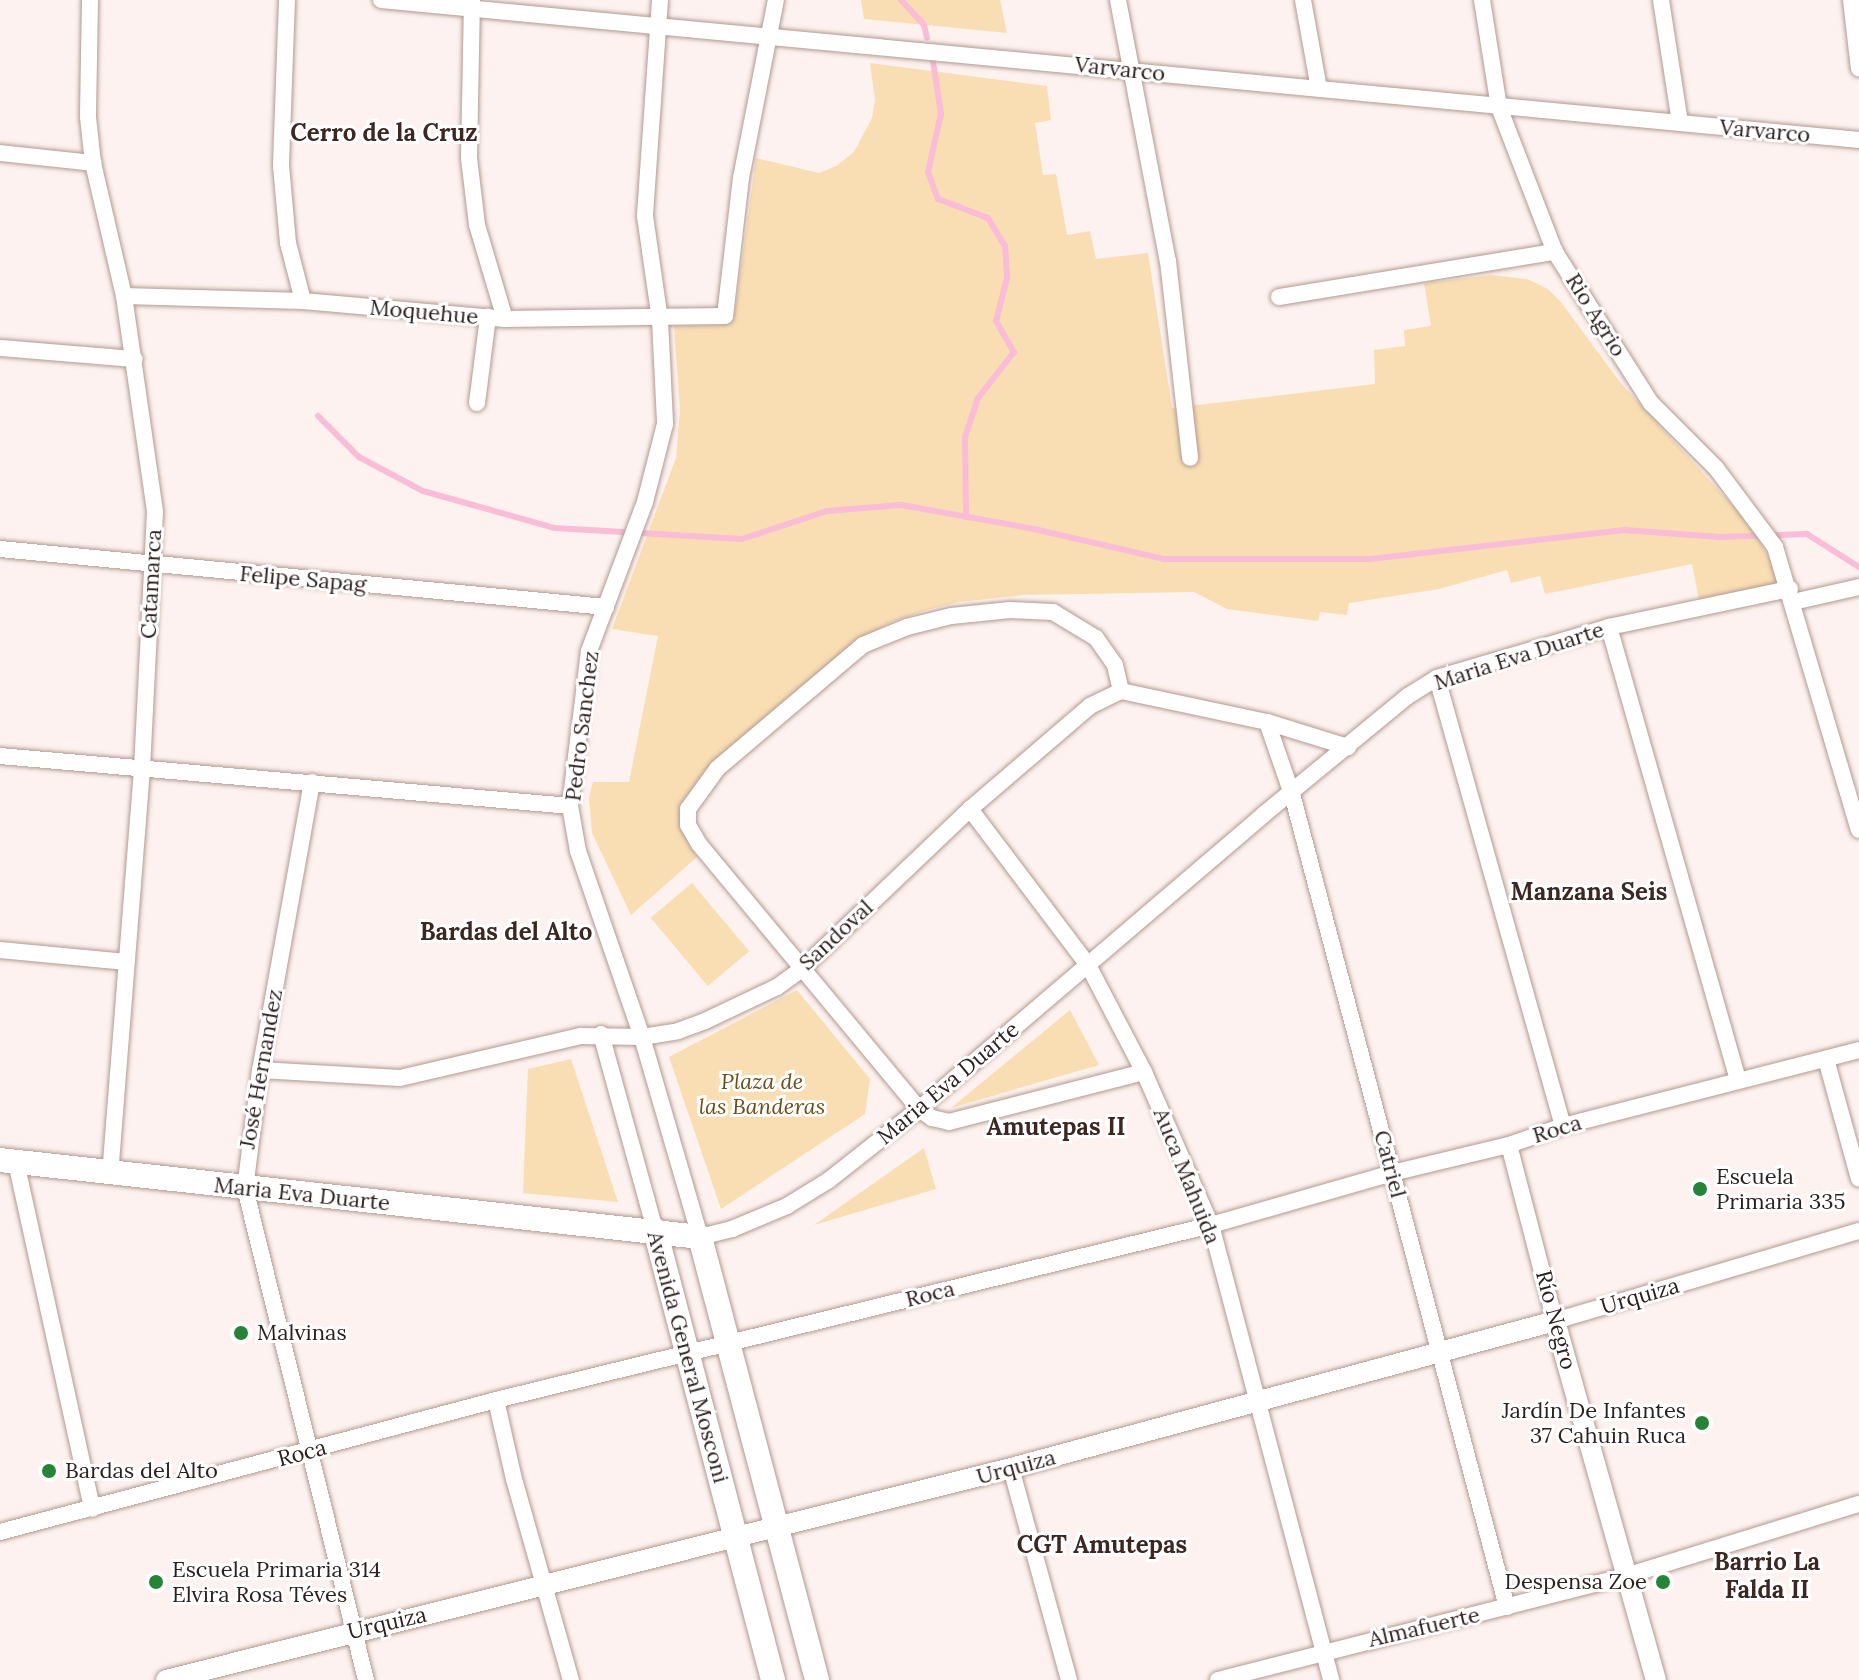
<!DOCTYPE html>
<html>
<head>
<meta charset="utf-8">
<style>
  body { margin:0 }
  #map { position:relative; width:1859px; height:1680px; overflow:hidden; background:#fdf2ef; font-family:Lora,serif }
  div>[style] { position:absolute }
  .green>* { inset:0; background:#f9deb3; transform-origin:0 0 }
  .stream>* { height:6px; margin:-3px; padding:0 3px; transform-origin:3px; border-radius:3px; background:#fabcd7 }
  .roads { filter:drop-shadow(0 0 2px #b39992) drop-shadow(0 0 2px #b39992) }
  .minor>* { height:16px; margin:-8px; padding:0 8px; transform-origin:8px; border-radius:8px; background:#fff }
  .tertiary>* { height:20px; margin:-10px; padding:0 10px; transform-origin:10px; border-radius:10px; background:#fff }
  .secondary>* { height:24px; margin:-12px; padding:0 12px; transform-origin:12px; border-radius:12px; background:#fff }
  .dots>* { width:22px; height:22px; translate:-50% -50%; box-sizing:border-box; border:4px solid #fff; border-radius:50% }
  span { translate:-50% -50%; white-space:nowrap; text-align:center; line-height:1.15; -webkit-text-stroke:6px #fff; paint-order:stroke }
  .street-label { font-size:22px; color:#2c211f }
  .park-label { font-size:22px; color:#6b4f1b; font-style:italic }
  .poi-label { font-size:22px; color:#2c211f }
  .left { translate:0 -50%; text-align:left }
  .right { translate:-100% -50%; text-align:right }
  .neighbourhood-label { font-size:24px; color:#3c2722; font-weight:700 }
</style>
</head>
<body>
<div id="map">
  <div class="green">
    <div style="clip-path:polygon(861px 0,1000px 0,1007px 33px,864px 19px)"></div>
    <div style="clip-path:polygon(870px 63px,1047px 86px,1051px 120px,1035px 123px,1043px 175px,1056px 174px,1067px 235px,1090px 231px,1096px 259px,1148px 253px,1172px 408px,1375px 384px,1374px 350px,1405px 346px,1404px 330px,1431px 326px,1424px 283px,1492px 275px,1527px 279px,1548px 289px,1560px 301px,1620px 382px,1752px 527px,1783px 584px,1699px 600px,1692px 564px,1545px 594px,1540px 576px,1511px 583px,1507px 570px,1439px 589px,1349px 603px,1347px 615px,1320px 612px,1318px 621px,1227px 609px,1194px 592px,1024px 595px,959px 602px,927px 610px,894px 621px,856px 641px,707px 769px,682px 806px,683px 832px,697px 857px,631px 915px,592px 833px,589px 798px,593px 782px,629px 782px,658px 636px,612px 629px,676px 458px,680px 410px,674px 326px,724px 325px,734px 319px,756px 158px,819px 173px,836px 166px,854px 152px,872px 118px,875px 100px)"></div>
    <div style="left:692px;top:883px;width:89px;height:54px;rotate:50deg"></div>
    <div style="clip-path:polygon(797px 990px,870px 1079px,865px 1114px,721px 1209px,669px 1057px)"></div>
    <div style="clip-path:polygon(1070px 1010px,1099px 1065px,951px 1108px)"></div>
    <div style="clip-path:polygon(571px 1059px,618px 1202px,523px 1193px,528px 1069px)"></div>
    <div style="clip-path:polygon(924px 1148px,936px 1189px,814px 1225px)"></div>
  </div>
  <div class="stream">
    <div style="left:901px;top:0;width:34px;rotate:47deg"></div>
    <div style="left:924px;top:25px;width:13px;rotate:77deg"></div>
    <div style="left:933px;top:61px;width:54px;rotate:81.4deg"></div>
    <div style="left:941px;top:114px;width:59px;rotate:102.6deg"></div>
    <div style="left:928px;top:172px;width:29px;rotate:70deg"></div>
    <div style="left:938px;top:199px;width:53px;rotate:20.8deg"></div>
    <div style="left:988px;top:218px;width:33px;rotate:59deg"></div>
    <div style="left:1005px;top:246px;width:32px;rotate:86deg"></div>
    <div style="left:1007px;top:278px;width:44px;rotate:104.3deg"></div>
    <div style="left:996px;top:321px;width:36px;rotate:60deg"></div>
    <div style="left:1014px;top:352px;width:58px;rotate:128deg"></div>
    <div style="left:978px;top:398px;width:41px;rotate:108.4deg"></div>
    <div style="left:965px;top:437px;width:80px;rotate:89.3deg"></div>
    <div style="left:318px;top:416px;width:58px;rotate:45deg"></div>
    <div style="left:359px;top:457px;width:72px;rotate:28deg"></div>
    <div style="left:423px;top:491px;width:137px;rotate:15.7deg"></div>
    <div style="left:555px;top:528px;width:68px;rotate:3.4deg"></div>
    <div style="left:640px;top:533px;width:102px;rotate:3.4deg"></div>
    <div style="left:742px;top:539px;width:89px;rotate:-18.2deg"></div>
    <div style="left:827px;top:511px;width:74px;rotate:-4.6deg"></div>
    <div style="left:901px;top:505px;width:135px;rotate:10.2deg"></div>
    <div style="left:1034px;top:529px;width:133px;rotate:13deg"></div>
    <div style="left:1164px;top:559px;width:206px"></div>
    <div style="left:1370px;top:559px;width:256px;rotate:-6.5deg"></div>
    <div style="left:1624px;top:530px;width:96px;rotate:4.2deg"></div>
    <div style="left:1720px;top:537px;width:36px;rotate:-2deg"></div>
    <div style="left:1777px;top:535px;width:30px;rotate:-2deg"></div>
    <div style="left:1807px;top:534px;width:62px;rotate:32.4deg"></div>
  </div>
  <div class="roads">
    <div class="minor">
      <div style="left:90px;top:0;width:117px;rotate:91deg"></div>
      <div style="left:88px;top:117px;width:46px;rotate:83.8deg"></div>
      <div style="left:93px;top:163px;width:137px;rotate:76.9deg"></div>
      <div style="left:124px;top:296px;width:218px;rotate:81.8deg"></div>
      <div style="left:155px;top:512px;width:257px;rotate:92.9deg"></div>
      <div style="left:142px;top:769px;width:405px;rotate:94.5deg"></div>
      <div style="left:287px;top:0;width:166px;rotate:92.1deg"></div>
      <div style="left:281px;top:166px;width:77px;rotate:84.8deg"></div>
      <div style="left:288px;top:243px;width:60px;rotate:75.5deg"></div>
      <div style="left:381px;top:0;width:1485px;rotate:5.41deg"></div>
      <div style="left:472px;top:0;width:158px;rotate:91.1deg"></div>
      <div style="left:469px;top:158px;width:67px;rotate:83.2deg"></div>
      <div style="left:477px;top:225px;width:98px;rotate:73.4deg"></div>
      <div style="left:660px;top:0;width:217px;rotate:94deg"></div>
      <div style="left:645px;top:216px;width:105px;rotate:81.8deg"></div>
      <div style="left:660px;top:320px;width:104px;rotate:87.2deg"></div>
      <div style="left:665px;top:424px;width:81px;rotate:104.4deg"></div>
      <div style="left:645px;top:502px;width:159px;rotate:110.6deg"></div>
      <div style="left:589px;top:651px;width:156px;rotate:97deg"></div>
      <div style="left:570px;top:806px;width:46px;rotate:79.9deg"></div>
      <div style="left:578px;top:851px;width:197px;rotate:71deg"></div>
      <div style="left:642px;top:1037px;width:208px;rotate:73.8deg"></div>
      <div style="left:700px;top:1237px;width:33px;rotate:-14deg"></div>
      <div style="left:732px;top:1229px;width:60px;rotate:-22.7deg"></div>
      <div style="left:787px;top:1206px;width:49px;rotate:-31.8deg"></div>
      <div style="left:829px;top:1180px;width:115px;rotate:-38.3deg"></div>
      <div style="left:919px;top:1109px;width:453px;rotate:-40.5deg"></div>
      <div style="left:1263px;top:815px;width:188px;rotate:-39.4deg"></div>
      <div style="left:1408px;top:696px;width:34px;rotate:-32deg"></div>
      <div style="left:1437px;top:678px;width:179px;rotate:-16.5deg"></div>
      <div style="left:1609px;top:627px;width:185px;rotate:-11.9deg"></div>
      <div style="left:1118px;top:0;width:266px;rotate:79.2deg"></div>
      <div style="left:1168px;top:261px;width:198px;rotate:83.6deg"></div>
      <div style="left:1303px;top:0;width:90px;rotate:79.8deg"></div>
      <div style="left:1482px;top:0;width:108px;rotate:81deg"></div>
      <div style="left:1499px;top:107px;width:155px;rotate:68.9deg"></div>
      <div style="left:1555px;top:252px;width:179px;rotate:57.6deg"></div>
      <div style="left:1651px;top:403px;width:92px;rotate:45deg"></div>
      <div style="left:1716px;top:468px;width:99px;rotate:53.2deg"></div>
      <div style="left:1775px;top:547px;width:295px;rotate:73.5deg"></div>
      <div style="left:1661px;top:0;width:124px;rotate:81.2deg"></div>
      <div style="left:1851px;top:0;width:69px;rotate:83.4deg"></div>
      <div style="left:0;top:153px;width:94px;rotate:6.1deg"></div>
      <div style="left:124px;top:296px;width:179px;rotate:1.6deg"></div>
      <div style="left:303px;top:301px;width:203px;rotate:5.1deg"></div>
      <div style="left:505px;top:319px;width:220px;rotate:-0.8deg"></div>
      <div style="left:725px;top:316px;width:139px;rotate:-83.4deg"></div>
      <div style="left:741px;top:178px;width:181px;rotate:-78.9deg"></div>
      <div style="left:1279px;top:297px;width:280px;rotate:-9.3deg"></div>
      <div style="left:0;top:348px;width:135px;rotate:4.7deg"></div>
      <div style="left:477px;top:403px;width:87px;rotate:-82.7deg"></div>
      <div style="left:0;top:549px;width:609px;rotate:5.47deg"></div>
      <div style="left:1793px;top:602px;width:68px;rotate:-12.8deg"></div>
      <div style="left:1609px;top:627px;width:470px;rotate:74.1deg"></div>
      <div style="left:1437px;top:678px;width:465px;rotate:74.3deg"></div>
      <div style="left:1121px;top:691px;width:27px;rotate:-103deg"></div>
      <div style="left:1115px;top:665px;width:33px;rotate:-125deg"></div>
      <div style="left:1096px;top:638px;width:50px;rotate:-148.8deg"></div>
      <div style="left:1053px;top:612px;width:43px;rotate:-177.3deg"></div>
      <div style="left:1010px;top:610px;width:59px;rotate:174.2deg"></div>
      <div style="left:951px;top:616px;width:45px;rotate:166deg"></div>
      <div style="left:907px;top:627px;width:48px;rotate:157.8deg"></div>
      <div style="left:863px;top:645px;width:192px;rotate:139.7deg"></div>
      <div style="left:717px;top:769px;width:49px;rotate:125.9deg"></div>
      <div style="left:688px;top:809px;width:16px;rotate:90deg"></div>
      <div style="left:688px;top:825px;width:22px;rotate:60deg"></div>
      <div style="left:699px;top:844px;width:344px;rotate:50.3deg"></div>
      <div style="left:919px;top:1109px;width:16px;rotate:35deg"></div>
      <div style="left:932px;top:1118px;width:17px;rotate:13deg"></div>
      <div style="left:949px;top:1122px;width:201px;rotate:-14.4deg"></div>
      <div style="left:1267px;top:722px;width:76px;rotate:70.9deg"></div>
      <div style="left:1292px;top:794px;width:841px;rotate:75.19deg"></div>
      <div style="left:0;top:756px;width:572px;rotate:5.01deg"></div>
      <div style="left:312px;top:782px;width:293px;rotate:100.2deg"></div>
      <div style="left:260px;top:1070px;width:119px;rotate:97.2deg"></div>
      <div style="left:245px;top:1188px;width:507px;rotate:76.18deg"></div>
      <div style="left:970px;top:809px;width:196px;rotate:52.9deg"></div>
      <div style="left:1088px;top:965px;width:121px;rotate:62.4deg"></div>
      <div style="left:1144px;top:1072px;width:167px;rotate:66.4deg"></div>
      <div style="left:1211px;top:1225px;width:471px;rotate:75.2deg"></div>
      <div style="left:0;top:950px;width:127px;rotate:5.4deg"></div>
      <div style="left:601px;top:1034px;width:203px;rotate:74.6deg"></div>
      <div style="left:1826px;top:1059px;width:124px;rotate:74.6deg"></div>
      <div style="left:260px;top:1070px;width:140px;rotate:3.3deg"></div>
      <div style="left:400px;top:1078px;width:186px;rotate:-13.1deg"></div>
      <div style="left:581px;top:1036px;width:61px;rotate:0.9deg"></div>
      <div style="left:642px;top:1037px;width:36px;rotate:-9deg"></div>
      <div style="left:678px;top:1031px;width:29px;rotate:-20deg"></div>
      <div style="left:705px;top:1021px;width:80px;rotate:-25.3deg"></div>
      <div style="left:777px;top:987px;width:32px;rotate:-36deg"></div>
      <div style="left:803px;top:968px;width:231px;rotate:-43.6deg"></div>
      <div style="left:970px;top:809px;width:158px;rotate:-40.6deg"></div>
      <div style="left:1090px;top:706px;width:34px;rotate:-26deg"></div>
      <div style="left:1121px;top:691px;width:149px;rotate:12deg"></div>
      <div style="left:1267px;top:722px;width:85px;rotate:17.2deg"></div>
      <div style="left:1509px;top:1145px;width:182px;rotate:75.4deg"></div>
      <div style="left:1555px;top:1321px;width:317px;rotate:-16.5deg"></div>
      <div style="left:16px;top:1162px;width:355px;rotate:77.6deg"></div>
      <div style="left:496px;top:1400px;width:81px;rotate:77.2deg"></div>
      <div style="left:514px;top:1479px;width:209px;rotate:74.2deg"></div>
      <div style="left:1011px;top:1468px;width:220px;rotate:74.7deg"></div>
      <div style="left:0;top:1532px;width:513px;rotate:-14.9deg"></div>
      <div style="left:496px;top:1400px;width:736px;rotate:-13.75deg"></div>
      <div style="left:1211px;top:1225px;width:188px;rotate:-16deg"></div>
      <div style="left:1392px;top:1173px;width:120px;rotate:-13.5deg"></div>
      <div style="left:1509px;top:1145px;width:57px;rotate:-19.4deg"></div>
      <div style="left:1563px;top:1126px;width:306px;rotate:-14.4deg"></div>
      <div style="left:1218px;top:1680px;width:424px;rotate:-14.3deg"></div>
      <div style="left:1629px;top:1575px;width:241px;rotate:-17.2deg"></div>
    </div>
    <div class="tertiary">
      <div style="left:166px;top:1680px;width:871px;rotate:-14.08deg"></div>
      <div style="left:1011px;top:1468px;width:564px;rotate:-15.12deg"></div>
      <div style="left:1555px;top:1321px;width:373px;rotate:74.3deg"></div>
    </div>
    <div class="secondary">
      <div style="left:0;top:1160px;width:704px;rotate:6.28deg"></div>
      <div style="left:700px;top:1237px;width:458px;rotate:75.2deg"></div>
      <div style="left:655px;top:1230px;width:465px;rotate:75.3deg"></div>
    </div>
  </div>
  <div class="dots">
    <div style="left:1700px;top:1189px;background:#268436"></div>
    <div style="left:241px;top:1333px;background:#268436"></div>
    <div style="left:1702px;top:1423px;background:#268436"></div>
    <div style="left:49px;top:1471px;background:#268436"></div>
    <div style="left:156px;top:1582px;background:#268436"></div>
    <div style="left:1663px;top:1582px;background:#268436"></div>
  </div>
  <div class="street-label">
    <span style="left:1120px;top:69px;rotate:6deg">Varvarco</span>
    <span style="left:1765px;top:131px;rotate:5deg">Varvarco</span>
    <span style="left:424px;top:312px;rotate:5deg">Moquehue</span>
    <span style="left:1596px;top:315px;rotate:58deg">Rio Agrio</span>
    <span style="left:303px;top:579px;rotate:5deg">Felipe Sapag</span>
    <span style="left:151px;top:584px;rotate:-87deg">Catamarca</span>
    <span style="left:1519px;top:656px;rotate:-18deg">Maria Eva Duarte</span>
    <span style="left:582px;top:726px;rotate:-83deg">Pedro Sanchez</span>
    <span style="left:836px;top:935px;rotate:-43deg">Sandoval</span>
    <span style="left:261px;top:1069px;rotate:-80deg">José Hernandez</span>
    <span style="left:948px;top:1083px;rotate:-40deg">Maria Eva Duarte</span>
    <span style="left:1557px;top:1129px;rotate:-17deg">Roca</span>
    <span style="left:1390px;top:1164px;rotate:75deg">Catriel</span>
    <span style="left:1187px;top:1176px;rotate:68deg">Auca Mahuida</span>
    <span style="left:302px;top:1194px;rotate:6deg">Maria Eva Duarte</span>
    <span style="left:930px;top:1294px;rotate:-14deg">Roca</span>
    <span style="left:1640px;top:1296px;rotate:-16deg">Urquiza</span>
    <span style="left:1556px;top:1320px;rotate:75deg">Río Negro</span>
    <span style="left:688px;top:1357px;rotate:75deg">Avenida General Mosconi</span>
    <span style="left:302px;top:1453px;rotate:-15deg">Roca</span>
    <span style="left:1016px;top:1467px;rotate:-15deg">Urquiza</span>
    <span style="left:387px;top:1623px;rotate:-13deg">Urquiza</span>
    <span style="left:1424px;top:1627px;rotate:-13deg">Almafuerte</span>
  </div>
  <div class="park-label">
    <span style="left:762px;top:1094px">Plaza de<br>las Banderas</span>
  </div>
  <div class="poi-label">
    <span class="left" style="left:1716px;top:1189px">Escuela<br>Primaria 335</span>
    <span class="left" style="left:257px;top:1333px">Malvinas</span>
    <span class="right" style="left:1686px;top:1423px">Jardín De Infantes<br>37 Cahuin Ruca</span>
    <span class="left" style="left:65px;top:1471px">Bardas del Alto</span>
    <span class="left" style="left:172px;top:1582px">Escuela Primaria 314<br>Elvira Rosa Téves</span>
    <span class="right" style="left:1647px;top:1582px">Despensa Zoe</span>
  </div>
  <div class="neighbourhood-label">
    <span style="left:384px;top:133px">Cerro de la Cruz</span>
    <span style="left:1589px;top:892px">Manzana Seis</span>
    <span style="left:506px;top:932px">Bardas del Alto</span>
    <span style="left:1056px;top:1127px">Amutepas II</span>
    <span style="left:1102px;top:1545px">CGT Amutepas</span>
    <span style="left:1767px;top:1576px">Barrio La<br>Falda II</span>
  </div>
</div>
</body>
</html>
